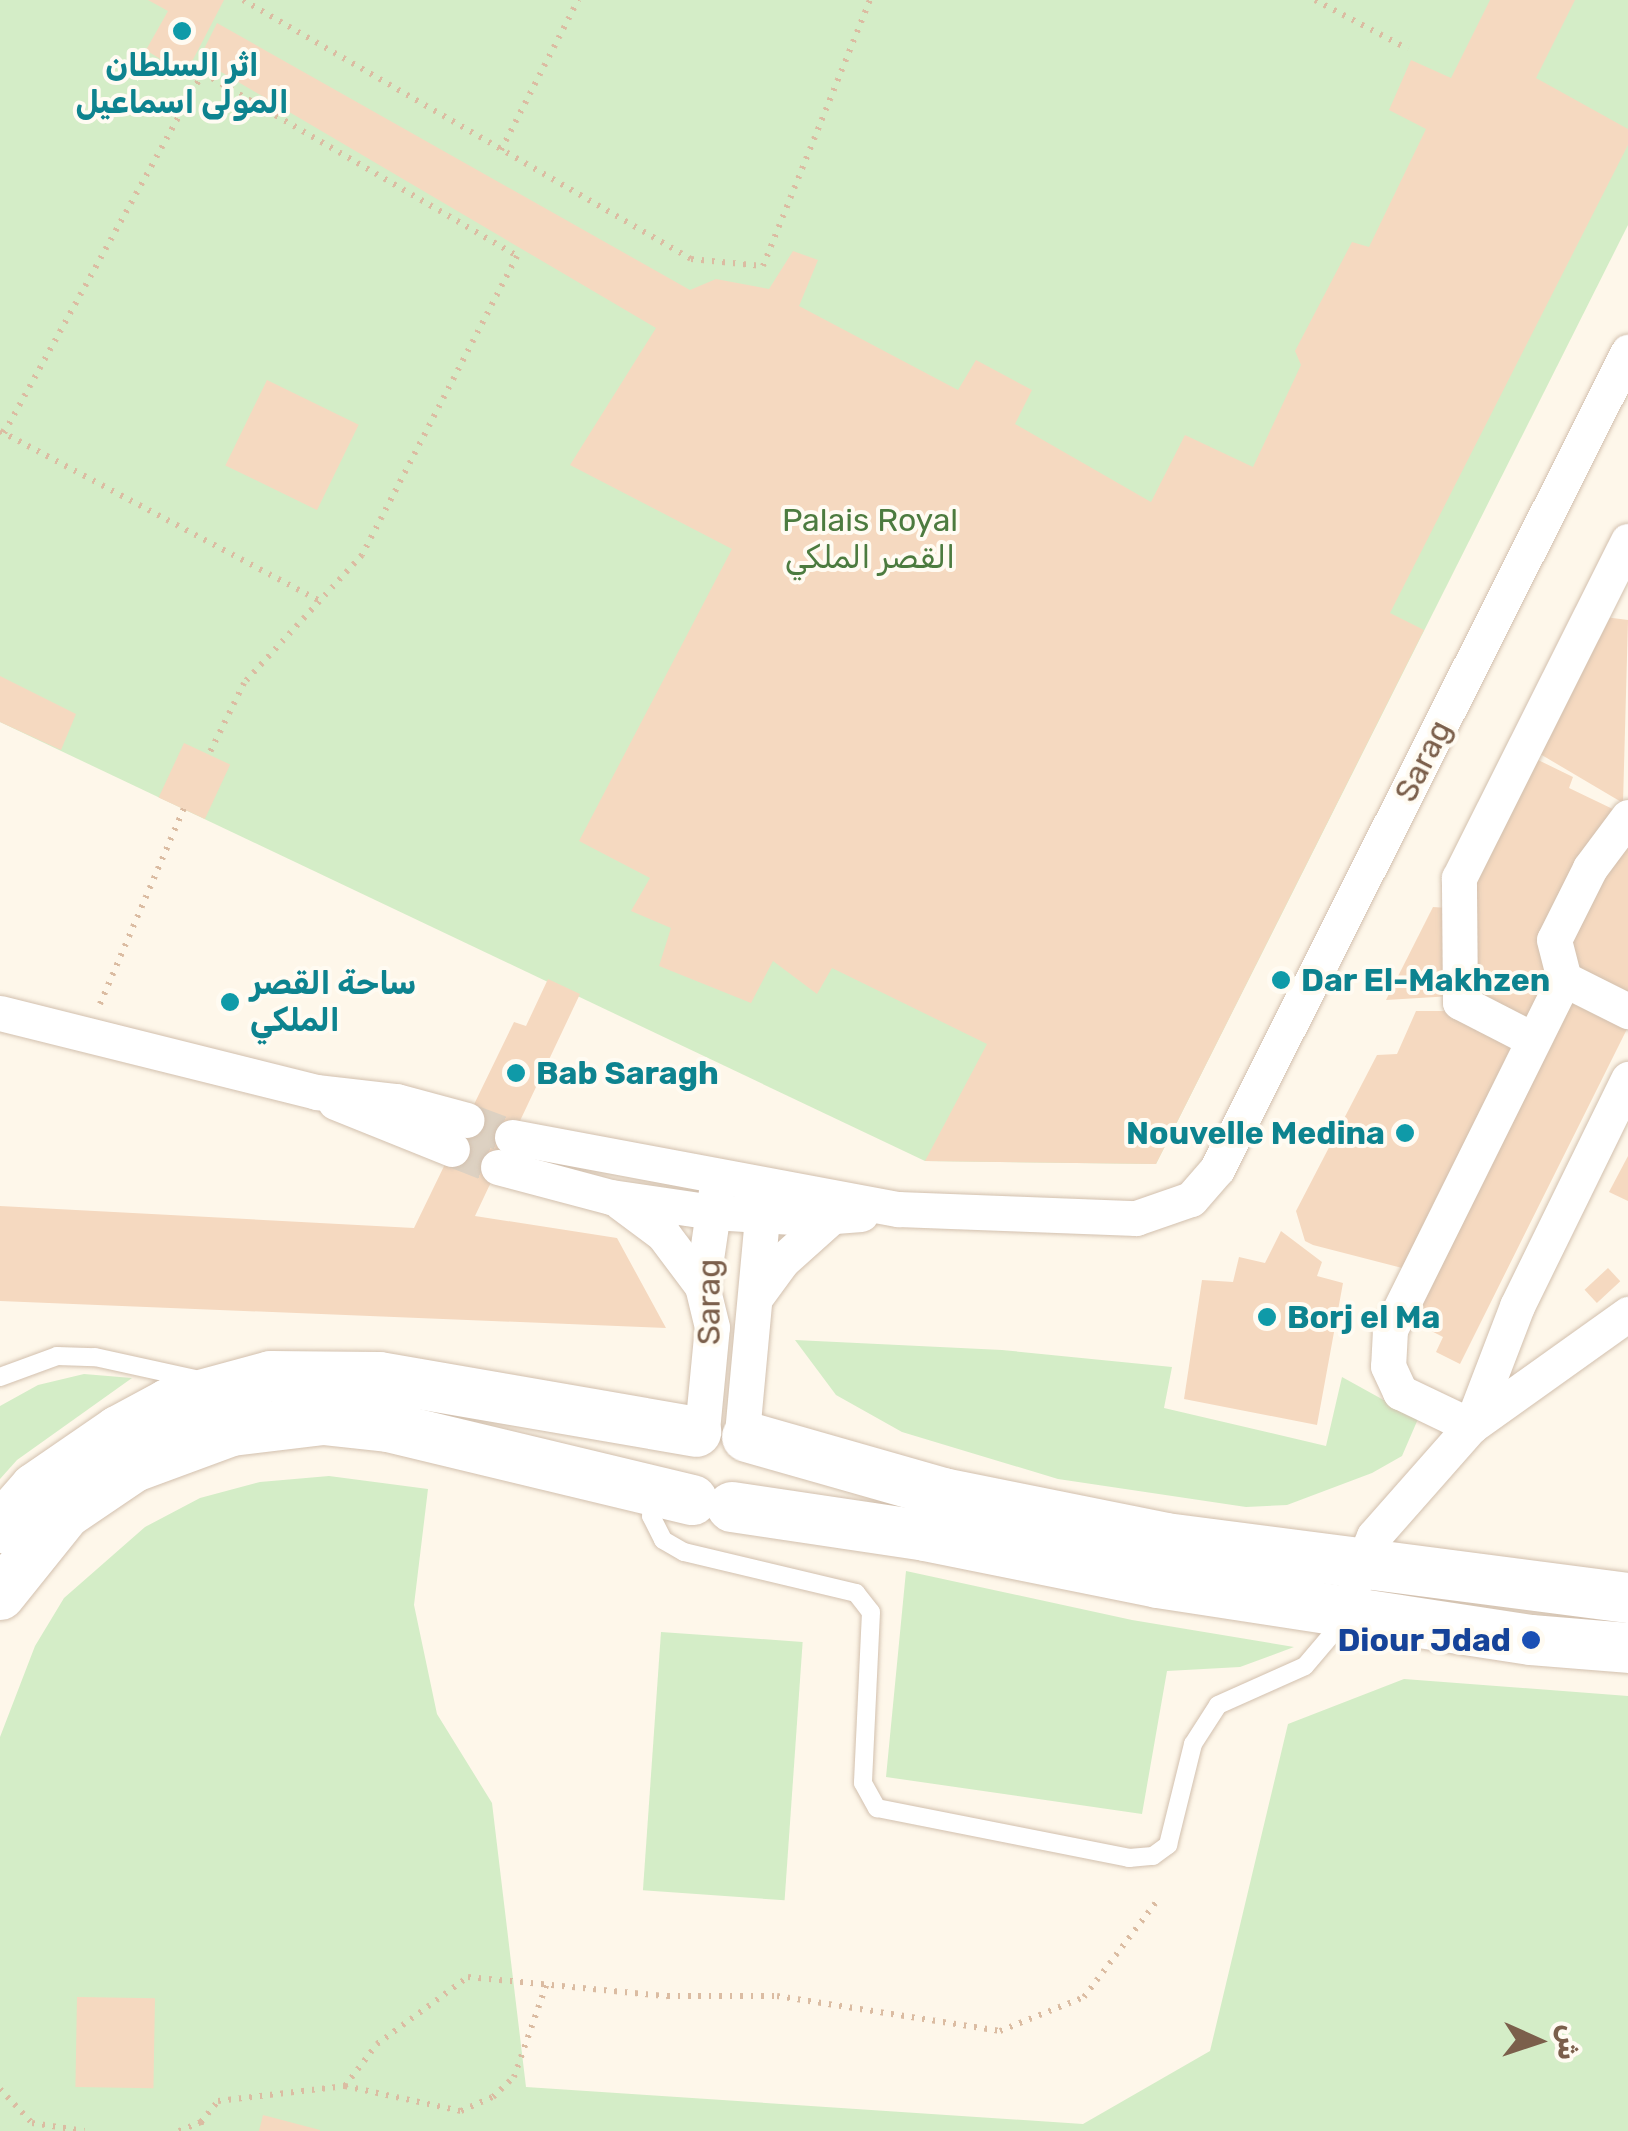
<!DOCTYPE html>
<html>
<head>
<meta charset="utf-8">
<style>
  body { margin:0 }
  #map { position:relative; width:1628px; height:2131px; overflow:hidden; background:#fef7ea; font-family:Rubik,"Noto Sans Arabic",sans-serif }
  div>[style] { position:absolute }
  .green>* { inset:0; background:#d4edc7; transform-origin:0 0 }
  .building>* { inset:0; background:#f5d9c0; transform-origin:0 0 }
  .street-tunnel>* { height:35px; margin-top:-17.5px; transform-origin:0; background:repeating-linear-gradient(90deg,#ddd1c2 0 35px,transparent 0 53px) }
  .path>* { height:6px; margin-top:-3px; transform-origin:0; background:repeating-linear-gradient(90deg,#dbbca2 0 2.5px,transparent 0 10.5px) }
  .roads { filter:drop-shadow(0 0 2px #d2c0ae) drop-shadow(0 0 2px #d2c0ae) }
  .lane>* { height:18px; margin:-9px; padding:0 9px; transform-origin:9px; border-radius:9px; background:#fff }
  .street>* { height:35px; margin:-17.5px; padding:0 17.5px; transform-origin:17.5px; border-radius:17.5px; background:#fff }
  .secondary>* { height:50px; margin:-25px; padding:0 25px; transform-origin:25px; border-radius:25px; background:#fff }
  .dots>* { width:28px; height:28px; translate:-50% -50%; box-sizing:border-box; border:5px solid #fffbf2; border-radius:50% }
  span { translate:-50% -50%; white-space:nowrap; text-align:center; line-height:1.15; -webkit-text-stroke:8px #fffbf2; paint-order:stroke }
  .culture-label { font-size:32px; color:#0d838f; font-weight:700 }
  .left { translate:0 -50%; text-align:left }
  .right { translate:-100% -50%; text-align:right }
  .park-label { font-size:32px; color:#4c7b3f }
  .street-label { font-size:32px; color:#7b5f4b }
  .transit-label { font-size:32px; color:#164399; font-weight:700 }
  .north { position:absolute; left:1488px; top:1991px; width:100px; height:100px; -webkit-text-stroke:8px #fffbf2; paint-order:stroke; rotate:93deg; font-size:28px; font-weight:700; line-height:40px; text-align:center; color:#7b5f4b }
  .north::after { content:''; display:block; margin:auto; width:35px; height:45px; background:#7b5f4b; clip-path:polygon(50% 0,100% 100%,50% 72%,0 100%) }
</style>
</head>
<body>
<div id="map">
  <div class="green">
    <div style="clip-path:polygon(0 0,1628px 0,1628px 225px,1156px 1164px,925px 1161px,0 722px)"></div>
    <div style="clip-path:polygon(795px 1340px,1002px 1350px,1172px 1367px,1164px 1408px,1326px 1446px,1342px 1377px,1418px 1419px,1402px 1456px,1372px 1473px,1287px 1505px,1246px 1507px,1058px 1479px,902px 1432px,836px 1395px)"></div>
    <div style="clip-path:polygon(84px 1374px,132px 1378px,17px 1460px,0 1479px,0 1406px,38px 1385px)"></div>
    <div style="clip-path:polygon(329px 1476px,428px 1489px,414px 1605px,437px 1714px,492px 1803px,526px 2087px,1083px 2124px,1210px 2051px,1288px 1724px,1404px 1679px,1628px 1696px,1628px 2131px,0 2131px,0 1737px,35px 1646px,64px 1598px,145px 1527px,200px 1498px,260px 1482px)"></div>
    <div style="clip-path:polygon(906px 1571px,1132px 1620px,1294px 1647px,1240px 1667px,1167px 1671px,1142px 1814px,886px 1777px)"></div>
    <div style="left:661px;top:1632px;width:142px;height:259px;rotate:4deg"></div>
  </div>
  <div class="building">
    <div style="clip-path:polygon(148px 0,224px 0,185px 75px,146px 50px,168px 11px)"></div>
    <div style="clip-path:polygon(1490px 0,1575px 0,1536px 78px,1628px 129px,1628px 145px,1390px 613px,1424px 630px,1156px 1164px,925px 1161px,987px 1044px,832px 968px,817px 994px,773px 961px,751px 1003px,659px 966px,671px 928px,631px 911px,650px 878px,579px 841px,732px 549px,570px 465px,656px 328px,199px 59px,217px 23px,690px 290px,716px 279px,769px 289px,793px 251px,818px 260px,799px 306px,958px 390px,976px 360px,1032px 390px,1015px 424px,1151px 502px,1185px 435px,1253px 467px,1301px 365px,1295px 351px,1352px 242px,1369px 247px,1426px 129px,1389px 110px,1411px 60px,1451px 78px)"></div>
    <div style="left:267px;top:380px;width:102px;height:95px;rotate:26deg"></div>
    <div style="clip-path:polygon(1605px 617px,1628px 620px,1623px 803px,1535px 751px)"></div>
    <div style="clip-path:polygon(0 676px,76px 714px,61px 750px,0 722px)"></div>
    <div style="left:184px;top:743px;width:51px;height:60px;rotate:25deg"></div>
    <div style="clip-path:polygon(1532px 757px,1573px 777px,1569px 788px,1619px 812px,1528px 1029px,1468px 996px,1469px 882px)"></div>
    <div style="clip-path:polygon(1628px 838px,1628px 997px,1575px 970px,1562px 949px)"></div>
    <div style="clip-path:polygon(1433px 907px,1448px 908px,1452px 996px,1386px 1000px)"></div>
    <div style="clip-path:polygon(548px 979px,580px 994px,475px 1216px,617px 1238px,666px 1328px,0 1301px,0 1206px,414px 1228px,514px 1022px,526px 1026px)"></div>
    <div style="clip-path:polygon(1569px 995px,1628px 1027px,1460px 1364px,1436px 1352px,1443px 1337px,1408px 1319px)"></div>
    <div style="clip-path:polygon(1416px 1011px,1459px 1011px,1519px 1042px,1406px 1269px,1313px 1245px,1305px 1241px,1296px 1211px,1377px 1055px,1397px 1054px)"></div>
    <div style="clip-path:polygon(1628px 1156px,1628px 1201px,1609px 1192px)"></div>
    <div style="clip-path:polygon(1281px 1231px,1322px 1262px,1317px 1276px,1343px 1283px,1317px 1425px,1184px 1399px,1202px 1280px,1233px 1282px,1239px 1257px,1265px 1263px)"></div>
    <div style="left:1608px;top:1268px;width:18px;height:32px;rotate:47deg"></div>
    <div style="left:77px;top:1997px;width:78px;height:90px;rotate:1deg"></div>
    <div style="clip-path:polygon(263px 2115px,320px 2130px,320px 2131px,259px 2131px)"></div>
  </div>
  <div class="street-tunnel">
    <div style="left:467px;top:1120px;width:48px;rotate:20.7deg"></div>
    <div style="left:452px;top:1149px;width:49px;rotate:21.4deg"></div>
  </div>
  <div class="path">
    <div style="left:243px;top:0;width:517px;rotate:30.03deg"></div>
    <div style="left:691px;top:259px;width:72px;rotate:5.6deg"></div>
    <div style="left:763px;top:266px;width:287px;rotate:-68.1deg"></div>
    <div style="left:1315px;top:0;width:105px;rotate:27.8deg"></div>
    <div style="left:501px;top:150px;width:169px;rotate:-62.8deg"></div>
    <div style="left:0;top:431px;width:362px;rotate:28deg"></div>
    <div style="left:4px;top:433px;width:411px;rotate:-61.1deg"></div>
    <div style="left:203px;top:73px;width:363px;rotate:30.2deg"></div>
    <div style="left:517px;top:256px;width:337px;rotate:117.4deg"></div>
    <div style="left:362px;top:555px;width:174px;rotate:132.7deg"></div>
    <div style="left:244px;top:683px;width:79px;rotate:116.2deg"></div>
    <div style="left:100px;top:1004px;width:213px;rotate:-66.8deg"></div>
    <div style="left:345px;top:2086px;width:119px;rotate:12.2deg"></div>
    <div style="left:461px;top:2111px;width:35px;rotate:-24deg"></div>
    <div style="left:493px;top:2097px;width:29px;rotate:-44deg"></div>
    <div style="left:514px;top:2077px;width:103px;rotate:-70.7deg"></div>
    <div style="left:0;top:2089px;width:47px;rotate:46.7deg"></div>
    <div style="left:32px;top:2123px;width:53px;rotate:8.7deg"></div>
    <div style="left:201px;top:2122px;width:27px;rotate:-51deg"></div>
    <div style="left:218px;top:2101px;width:128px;rotate:-6.7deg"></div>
    <div style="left:345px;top:2086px;width:53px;rotate:-52.7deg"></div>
    <div style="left:377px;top:2044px;width:113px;rotate:-36.4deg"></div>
    <div style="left:468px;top:1977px;width:200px;rotate:5.5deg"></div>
    <div style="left:667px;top:1996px;width:110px"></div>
    <div style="left:777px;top:1996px;width:226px;rotate:8.9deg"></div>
    <div style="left:1000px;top:2031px;width:91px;rotate:-22deg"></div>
    <div style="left:1084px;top:1997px;width:119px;rotate:-52.8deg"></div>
    <div style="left:179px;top:2131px;width:24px;rotate:-22deg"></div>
    <div style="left:201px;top:2122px;width:9px;rotate:96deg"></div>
  </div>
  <div class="roads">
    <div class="lane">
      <div style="left:0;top:1377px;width:61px;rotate:-20.2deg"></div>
      <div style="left:57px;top:1356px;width:38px;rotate:2deg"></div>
      <div style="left:95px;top:1357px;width:112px;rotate:12.4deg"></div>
      <div style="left:653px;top:1495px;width:21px;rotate:95deg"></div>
      <div style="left:651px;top:1516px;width:27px;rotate:63deg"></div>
      <div style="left:663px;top:1540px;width:24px;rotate:30deg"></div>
      <div style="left:684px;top:1552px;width:177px;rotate:13.4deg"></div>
      <div style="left:856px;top:1593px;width:24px;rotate:52deg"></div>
      <div style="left:871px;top:1612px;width:171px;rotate:92.7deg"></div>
      <div style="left:863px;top:1783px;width:29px;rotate:61deg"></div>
      <div style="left:877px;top:1808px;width:257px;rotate:11.2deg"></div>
      <div style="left:1129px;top:1858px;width:24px;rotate:-5deg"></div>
      <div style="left:1153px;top:1856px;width:19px;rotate:-36deg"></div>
      <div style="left:1168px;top:1845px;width:104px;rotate:-76.1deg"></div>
      <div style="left:1193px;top:1744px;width:46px;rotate:-57.3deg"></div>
      <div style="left:1218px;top:1705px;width:95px;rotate:-24.1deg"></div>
      <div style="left:1305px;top:1666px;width:62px;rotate:-49.6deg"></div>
    </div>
    <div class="street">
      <div style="left:1628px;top:817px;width:64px;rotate:126.7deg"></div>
      <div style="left:1590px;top:868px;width:80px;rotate:116.6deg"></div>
      <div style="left:1554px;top:940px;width:40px;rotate:75.6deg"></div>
      <div style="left:1564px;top:979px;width:392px;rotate:116.4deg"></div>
      <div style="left:1390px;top:1330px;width:36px;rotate:93deg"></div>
      <div style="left:1388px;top:1366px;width:29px;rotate:65deg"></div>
      <div style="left:1400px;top:1392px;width:79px;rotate:25.6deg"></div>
      <div style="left:1471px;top:1426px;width:129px;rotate:-69deg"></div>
      <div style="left:1517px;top:1306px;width:253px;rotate:-63.9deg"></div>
      <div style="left:1564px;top:979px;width:72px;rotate:26.6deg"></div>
      <div style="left:0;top:1013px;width:326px;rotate:14deg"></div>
      <div style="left:316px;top:1092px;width:81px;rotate:6.4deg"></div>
      <div style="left:396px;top:1101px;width:73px;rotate:15deg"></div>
      <div style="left:1532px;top:1039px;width:81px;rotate:-152.8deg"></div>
      <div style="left:1460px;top:1002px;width:124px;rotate:-90.5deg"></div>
      <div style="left:1459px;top:878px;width:377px;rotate:-63.4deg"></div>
      <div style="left:335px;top:1102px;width:126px;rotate:21.9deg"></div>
      <div style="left:512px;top:1137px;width:393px;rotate:10.6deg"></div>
      <div style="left:898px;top:1209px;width:238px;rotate:2.2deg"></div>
      <div style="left:1136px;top:1218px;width:58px;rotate:-19.1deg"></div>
      <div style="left:1191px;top:1199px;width:40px;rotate:-49deg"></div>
      <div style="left:1217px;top:1169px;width:915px;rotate:-63.29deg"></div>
      <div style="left:498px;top:1167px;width:117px;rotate:14.9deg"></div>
      <div style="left:611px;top:1197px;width:103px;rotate:8.4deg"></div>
      <div style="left:713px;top:1212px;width:96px;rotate:3.6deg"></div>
      <div style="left:809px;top:1218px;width:52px;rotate:-4.4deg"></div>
      <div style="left:620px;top:1202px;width:54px;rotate:36.7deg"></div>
      <div style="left:663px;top:1234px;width:65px;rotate:53.1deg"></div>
      <div style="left:755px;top:1298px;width:46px;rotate:-53.9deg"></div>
      <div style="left:782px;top:1261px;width:66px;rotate:-41.9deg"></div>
      <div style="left:702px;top:1430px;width:103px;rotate:-84.5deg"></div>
      <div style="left:712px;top:1327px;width:42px;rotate:-103.7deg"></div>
      <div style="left:702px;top:1286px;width:96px;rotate:-81.6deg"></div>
      <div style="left:742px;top:1433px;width:239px;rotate:-84.7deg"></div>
      <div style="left:1355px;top:1581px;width:49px;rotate:-67.1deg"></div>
      <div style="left:1374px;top:1536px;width:147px;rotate:-48.6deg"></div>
      <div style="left:1471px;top:1426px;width:193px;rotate:-35.5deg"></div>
    </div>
    <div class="secondary">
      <div style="left:747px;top:1437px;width:204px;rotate:15.9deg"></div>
      <div style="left:943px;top:1493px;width:227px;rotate:11.4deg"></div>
      <div style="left:1166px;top:1538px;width:466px;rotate:7.4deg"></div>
      <div style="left:732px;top:1507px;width:195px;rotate:8.5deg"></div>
      <div style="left:925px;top:1536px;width:238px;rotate:11.4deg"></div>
      <div style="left:1158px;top:1583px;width:377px;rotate:8.7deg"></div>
      <div style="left:1531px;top:1640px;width:97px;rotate:4.7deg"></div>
      <div style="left:0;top:1528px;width:53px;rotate:-48.8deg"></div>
      <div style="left:35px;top:1488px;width:101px;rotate:-34.5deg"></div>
      <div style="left:118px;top:1431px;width:57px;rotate:-28.4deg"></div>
      <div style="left:168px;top:1404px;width:107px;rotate:-15.2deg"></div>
      <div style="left:271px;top:1376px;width:108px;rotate:0.5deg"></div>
      <div style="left:379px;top:1377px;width:322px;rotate:9.8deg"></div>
      <div style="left:0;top:1595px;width:105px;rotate:-51.2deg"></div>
      <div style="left:66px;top:1513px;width:82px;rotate:-34.1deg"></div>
      <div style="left:134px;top:1467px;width:104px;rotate:-20.2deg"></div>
      <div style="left:232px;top:1431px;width:92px;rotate:-6.9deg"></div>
      <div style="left:323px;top:1420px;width:65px;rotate:6.1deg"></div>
      <div style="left:388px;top:1427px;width:313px;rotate:13.5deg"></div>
    </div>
  </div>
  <div class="dots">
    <div style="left:182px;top:31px;background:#0f9aa8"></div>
    <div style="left:1281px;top:980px;background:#0f9aa8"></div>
    <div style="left:230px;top:1002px;background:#0f9aa8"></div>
    <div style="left:516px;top:1073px;background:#0f9aa8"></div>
    <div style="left:1405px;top:1133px;background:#0f9aa8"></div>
    <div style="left:1267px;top:1317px;background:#0f9aa8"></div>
    <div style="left:1531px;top:1640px;background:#1a4fb4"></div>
  </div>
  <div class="culture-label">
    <span style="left:182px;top:84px">اثر السلطان<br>المولى اسماعيل</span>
    <span class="left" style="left:1301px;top:980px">Dar El-Makhzen</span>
    <span class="left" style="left:250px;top:1002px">ساحة القصر<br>الملكي</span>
    <span class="left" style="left:536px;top:1073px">Bab Saragh</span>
    <span class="right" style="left:1385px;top:1133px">Nouvelle Medina</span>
    <span class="left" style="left:1287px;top:1317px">Borj el Ma</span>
  </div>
  <div class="park-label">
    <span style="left:870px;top:539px">Palais Royal<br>القصر الملكي</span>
  </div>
  <div class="street-label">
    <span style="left:1423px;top:761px;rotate:-63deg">Sarag</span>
    <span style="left:709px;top:1302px;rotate:-90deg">Sarag</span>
  </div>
  <div class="transit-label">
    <span class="right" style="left:1511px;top:1640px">Diour Jdad</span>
  </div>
  <div class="north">ش</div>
</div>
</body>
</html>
